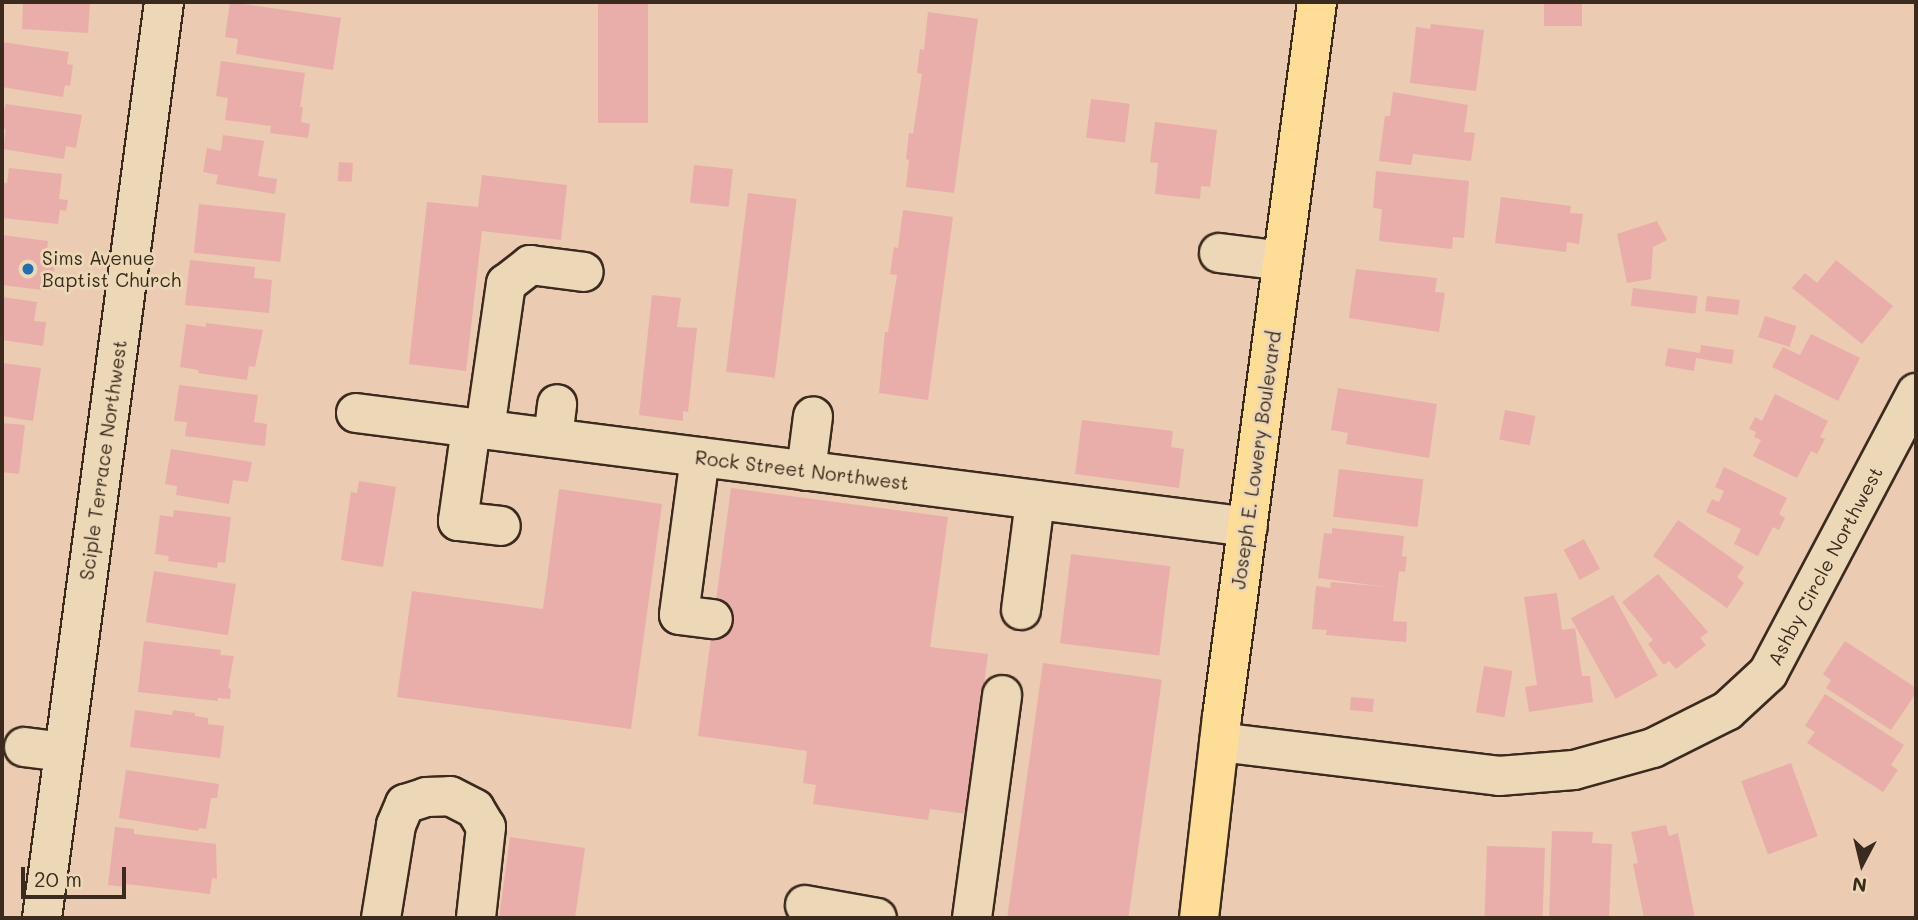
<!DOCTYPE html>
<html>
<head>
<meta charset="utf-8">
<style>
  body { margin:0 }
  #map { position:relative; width:1918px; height:920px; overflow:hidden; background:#ebcbb2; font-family:Mali,sans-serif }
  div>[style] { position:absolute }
  .building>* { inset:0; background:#e9aea9; transform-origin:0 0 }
  .roads { filter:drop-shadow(2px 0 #3b2a1e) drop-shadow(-2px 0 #3b2a1e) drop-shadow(0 2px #3b2a1e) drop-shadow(0 -2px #3b2a1e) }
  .minor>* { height:38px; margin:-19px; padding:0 19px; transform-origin:19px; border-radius:19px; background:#ecd8b6 }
  .major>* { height:38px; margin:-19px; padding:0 19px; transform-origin:19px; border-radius:19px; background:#fedd96 }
  .dots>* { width:19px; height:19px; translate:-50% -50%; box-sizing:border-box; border:4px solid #ecd8b6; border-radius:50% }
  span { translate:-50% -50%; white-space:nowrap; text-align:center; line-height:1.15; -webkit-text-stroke:6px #ecd8b6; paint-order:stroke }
  .poi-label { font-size:19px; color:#3b2a1e }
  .left { translate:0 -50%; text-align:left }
  .street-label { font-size:19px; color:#3b2a1e }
  .frame { position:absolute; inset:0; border:4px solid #3b2a1e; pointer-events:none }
  .north { position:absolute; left:1827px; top:829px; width:70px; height:70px; -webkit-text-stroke:5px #ecd8b6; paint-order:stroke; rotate:187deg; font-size:19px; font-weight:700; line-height:28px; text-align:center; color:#3b2a1e }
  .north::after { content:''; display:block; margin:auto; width:24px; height:32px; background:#3b2a1e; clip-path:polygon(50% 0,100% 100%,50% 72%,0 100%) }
  .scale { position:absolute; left:21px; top:867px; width:105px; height:32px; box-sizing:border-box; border:4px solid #3b2a1e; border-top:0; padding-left:9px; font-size:21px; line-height:24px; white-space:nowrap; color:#3b2a1e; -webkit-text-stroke:5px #ecd8b6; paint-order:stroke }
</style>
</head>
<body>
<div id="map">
  <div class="building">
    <div style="clip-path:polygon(23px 2px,90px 2px,88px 33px,22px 29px)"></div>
    <div style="clip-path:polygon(230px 2px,341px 18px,333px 70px,236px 54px,238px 39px,225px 37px)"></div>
    <div style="left:598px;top:2px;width:50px;height:121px"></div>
    <div style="left:1544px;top:2px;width:38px;height:24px"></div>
    <div style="clip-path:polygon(928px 12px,978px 19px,954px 193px,906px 187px,909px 160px,906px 159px,909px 133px,913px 134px,922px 74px,917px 73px,920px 49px,924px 50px)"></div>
    <div style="clip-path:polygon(1431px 24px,1484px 30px,1476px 91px,1410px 83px,1416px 27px,1430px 29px)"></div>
    <div style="clip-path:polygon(2px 42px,69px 52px,67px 64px,73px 65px,70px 86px,65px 85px,63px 97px,2px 87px)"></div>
    <div style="clip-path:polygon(221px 61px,305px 73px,300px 107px,303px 107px,301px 122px,310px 124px,308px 138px,270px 133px,271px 126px,225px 120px,228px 98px,216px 96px)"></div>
    <div style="clip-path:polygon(1393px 92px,1468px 105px,1464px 132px,1475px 133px,1471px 161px,1413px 154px,1411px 165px,1379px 161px,1385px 116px,1390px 116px)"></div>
    <div style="left:1091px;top:99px;width:39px;height:39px;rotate:7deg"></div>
    <div style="clip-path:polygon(6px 104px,82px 115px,76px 148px,66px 146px,64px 159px,3px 149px,6px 129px,2px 128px,2px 116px)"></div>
    <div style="clip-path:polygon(1155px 122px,1217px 130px,1210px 187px,1201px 186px,1200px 199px,1155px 194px,1158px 163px,1150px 162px)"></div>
    <div style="clip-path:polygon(223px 135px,264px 141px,258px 176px,277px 179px,275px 194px,216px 184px,218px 175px,203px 172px,207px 148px,221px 151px)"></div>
    <div style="left:339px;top:162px;width:14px;height:19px;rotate:4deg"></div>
    <div style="left:694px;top:165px;width:39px;height:38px;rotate:6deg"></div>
    <div style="clip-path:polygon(9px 168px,62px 174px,59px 199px,68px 200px,66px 211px,60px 210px,58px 224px,2px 218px,2px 183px,7px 183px)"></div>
    <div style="clip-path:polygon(1376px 171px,1469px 181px,1464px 238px,1453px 237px,1452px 249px,1379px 241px,1382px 209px,1373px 208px)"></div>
    <div style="clip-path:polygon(482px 175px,567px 185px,561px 240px,482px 231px,466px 371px,409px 364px,427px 202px,478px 207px)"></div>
    <div style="left:748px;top:193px;width:49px;height:180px;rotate:7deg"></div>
    <div style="clip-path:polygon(1501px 197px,1571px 206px,1570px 213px,1583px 214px,1579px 244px,1567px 242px,1566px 252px,1495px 243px)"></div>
    <div style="left:199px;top:204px;width:87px;height:49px;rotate:6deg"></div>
    <div style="clip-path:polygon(903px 210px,953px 217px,928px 400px,879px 393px,885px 332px,888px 332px,897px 275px,890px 274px,894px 247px,898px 248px)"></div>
    <div style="clip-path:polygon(1657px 221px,1667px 240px,1653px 247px,1651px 279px,1627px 283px,1617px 234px)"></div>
    <div style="clip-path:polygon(2px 235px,48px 241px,46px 258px,55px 260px,53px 280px,43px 279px,42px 290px,2px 285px)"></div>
    <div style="clip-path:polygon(190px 260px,255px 267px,254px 278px,272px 280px,269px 313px,185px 305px)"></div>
    <div style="clip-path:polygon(1836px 260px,1893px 306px,1862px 344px,1792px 288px,1805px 273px,1817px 283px)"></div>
    <div style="clip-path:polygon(1356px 269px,1437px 278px,1435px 292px,1445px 293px,1439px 332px,1349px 318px)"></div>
    <div style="left:1633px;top:288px;width:65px;height:18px;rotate:7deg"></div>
    <div style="clip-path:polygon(652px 295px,681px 298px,677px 327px,697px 328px,688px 412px,683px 411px,683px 421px,639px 415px)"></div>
    <div style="left:1707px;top:296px;width:33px;height:15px;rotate:7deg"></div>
    <div style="clip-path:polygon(2px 297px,37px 302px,34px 321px,46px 322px,43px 346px,2px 340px)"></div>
    <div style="left:1765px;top:316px;width:33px;height:22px;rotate:18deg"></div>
    <div style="clip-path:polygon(206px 323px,263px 330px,255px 367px,249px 366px,247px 380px,198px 373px,199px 370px,180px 367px,186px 324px,206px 327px)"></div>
    <div style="clip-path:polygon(1811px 334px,1860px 358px,1838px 401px,1772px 367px,1783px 347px,1800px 355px)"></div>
    <div style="clip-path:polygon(1701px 345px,1734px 350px,1732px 364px,1696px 358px,1694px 371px,1665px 366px,1668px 348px,1700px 353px)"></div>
    <div style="clip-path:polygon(2px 363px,41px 368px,33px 421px,2px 416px)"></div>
    <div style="clip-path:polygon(179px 385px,258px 395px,254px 422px,267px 424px,265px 446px,185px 436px,187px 422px,174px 421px)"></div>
    <div style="clip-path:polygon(1338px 388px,1437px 404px,1429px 458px,1346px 444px,1348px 433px,1331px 430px)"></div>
    <div style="clip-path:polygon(1775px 394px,1828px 421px,1820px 437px,1825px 439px,1817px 454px,1811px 451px,1797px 478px,1753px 456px,1761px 440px,1754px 437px,1756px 432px,1749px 429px,1755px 417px,1762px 421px)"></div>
    <div style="left:1505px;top:410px;width:31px;height:30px;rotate:11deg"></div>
    <div style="clip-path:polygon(1082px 420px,1173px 431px,1171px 447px,1184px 449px,1179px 488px,1075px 474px)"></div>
    <div style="clip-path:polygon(2px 423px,25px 425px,19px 474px,2px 472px)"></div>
    <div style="clip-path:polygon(171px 449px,252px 462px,248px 482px,233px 480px,229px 504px,176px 495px,177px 486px,165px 484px)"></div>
    <div style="clip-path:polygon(1724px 467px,1787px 498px,1779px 514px,1785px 518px,1779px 530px,1773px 527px,1758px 556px,1734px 544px,1741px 529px,1706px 512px,1712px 499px,1719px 502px,1724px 491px,1715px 487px)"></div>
    <div style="left:1339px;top:469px;width:85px;height:48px;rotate:7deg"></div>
    <div style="clip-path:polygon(359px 481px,396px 487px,383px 567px,341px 560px,351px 492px,357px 493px)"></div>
    <div style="clip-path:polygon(731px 488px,948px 517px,930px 647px,988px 654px,967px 814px,930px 809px,928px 820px,813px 804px,816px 785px,803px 783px,807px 751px,698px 736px)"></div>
    <div style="clip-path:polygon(559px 489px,662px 504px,631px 729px,397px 697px,412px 591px,543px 609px)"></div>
    <div style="clip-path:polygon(174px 510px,231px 517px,225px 563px,218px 562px,217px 568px,168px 561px,169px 556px,155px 554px,160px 515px,173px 517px)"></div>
    <div style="clip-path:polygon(1678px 520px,1744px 567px,1737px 577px,1744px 583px,1727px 608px,1653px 556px)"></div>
    <div style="clip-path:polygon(1332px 528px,1404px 536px,1402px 556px,1407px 557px,1405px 572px,1399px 571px,1393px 621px,1407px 622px,1406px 642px,1326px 635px,1327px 630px,1312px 629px,1316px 586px,1330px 588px,1331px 582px,1387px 587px,1318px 578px,1324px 533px,1332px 534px)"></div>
    <div style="left:1584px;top:539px;width:34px;height:23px;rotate:62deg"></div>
    <div style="left:1071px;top:554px;width:100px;height:90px;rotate:7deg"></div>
    <div style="left:154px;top:571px;width:83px;height:52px;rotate:9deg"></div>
    <div style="clip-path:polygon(1658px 574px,1708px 632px,1700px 638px,1706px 645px,1676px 669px,1669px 661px,1664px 665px,1648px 644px,1653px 640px,1622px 602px)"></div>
    <div style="clip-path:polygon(1557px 593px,1562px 630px,1575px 628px,1582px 676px,1590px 676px,1593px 702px,1529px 712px,1525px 687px,1537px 685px,1524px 597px)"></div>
    <div style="left:1613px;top:595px;width:92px;height:48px;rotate:61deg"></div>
    <div style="clip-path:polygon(144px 641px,221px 650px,220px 655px,234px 656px,228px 688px,231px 689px,230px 699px,218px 698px,218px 701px,138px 692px)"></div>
    <div style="clip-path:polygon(1845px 641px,1916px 688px,1916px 693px,1891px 730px,1826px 688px,1831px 680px,1823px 674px)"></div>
    <div style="left:1043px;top:663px;width:120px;height:258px;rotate:8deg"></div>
    <div style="left:1484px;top:666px;width:29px;height:47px;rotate:10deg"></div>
    <div style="clip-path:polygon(1825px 694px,1904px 745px,1891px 765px,1898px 770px,1883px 792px,1807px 743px,1815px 732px,1805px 726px)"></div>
    <div style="left:1351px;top:697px;width:23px;height:13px;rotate:5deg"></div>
    <div style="clip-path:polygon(135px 710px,172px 715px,173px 710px,195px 713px,195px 716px,208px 718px,208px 724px,224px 726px,220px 758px,130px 747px)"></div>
    <div style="left:1791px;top:763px;width:78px;height:53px;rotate:70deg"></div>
    <div style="clip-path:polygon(126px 770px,219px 784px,217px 798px,211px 798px,206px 829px,199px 828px,198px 831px,119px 818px)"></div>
    <div style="clip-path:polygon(1666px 825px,1669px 836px,1678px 833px,1695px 918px,1644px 918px,1633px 864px,1638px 863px,1631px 832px)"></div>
    <div style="clip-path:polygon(115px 827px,134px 829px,134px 834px,216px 844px,217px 879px,212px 878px,210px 894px,126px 884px,126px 887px,108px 885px)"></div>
    <div style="clip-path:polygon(1552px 831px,1593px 832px,1592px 843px,1612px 844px,1609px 918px,1549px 918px)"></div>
    <div style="clip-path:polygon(510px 837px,585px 848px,575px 918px,499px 918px)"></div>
    <div style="left:1487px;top:846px;width:58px;height:72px;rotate:2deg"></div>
  </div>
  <div class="roads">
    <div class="minor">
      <div style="left:1219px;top:253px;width:64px;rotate:7.1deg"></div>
      <div style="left:356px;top:413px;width:899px;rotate:7.28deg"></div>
      <div style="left:471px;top:428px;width:94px;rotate:98deg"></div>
      <div style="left:458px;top:521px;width:43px;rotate:6.6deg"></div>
      <div style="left:485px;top:429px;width:147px;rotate:-81.8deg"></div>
      <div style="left:506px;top:284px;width:31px;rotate:-38deg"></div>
      <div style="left:530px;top:265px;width:54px;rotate:7.4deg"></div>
      <div style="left:553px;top:438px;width:34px;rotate:-83deg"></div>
      <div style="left:700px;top:457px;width:159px;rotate:97.6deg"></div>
      <div style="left:679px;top:615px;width:34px;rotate:7deg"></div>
      <div style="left:806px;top:471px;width:55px;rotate:-82.7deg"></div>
      <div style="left:1021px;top:610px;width:111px;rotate:-82.7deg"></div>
      <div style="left:1219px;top:742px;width:282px;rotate:6.9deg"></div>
      <div style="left:1499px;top:776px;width:75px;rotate:-4.6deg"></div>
      <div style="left:1574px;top:770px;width:82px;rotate:-15.6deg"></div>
      <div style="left:1653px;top:748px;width:83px;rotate:-26.6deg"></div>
      <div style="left:1727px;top:711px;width:56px;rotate:-42.8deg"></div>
      <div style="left:1768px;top:673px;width:317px;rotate:-62.1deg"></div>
      <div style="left:24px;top:747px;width:40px;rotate:7.1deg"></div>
      <div style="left:805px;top:905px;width:73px;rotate:10.2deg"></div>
      <div style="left:42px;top:918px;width:924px;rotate:-82.41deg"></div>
      <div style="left:381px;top:918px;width:94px;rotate:-80.8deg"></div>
      <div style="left:396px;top:825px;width:23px;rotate:-67deg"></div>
      <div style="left:405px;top:804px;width:22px;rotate:-18deg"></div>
      <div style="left:426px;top:797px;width:24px;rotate:-2deg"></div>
      <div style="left:450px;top:796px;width:28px;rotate:27deg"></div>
      <div style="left:475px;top:809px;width:21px;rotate:59deg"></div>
      <div style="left:486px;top:827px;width:92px;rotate:96.3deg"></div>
      <div style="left:972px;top:918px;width:225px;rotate:-82.3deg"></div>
    </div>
    <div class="major">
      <div style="left:1199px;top:918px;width:202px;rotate:-83.5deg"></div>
      <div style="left:1222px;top:717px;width:721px;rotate:-82.43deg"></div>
    </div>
  </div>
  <div class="dots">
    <div style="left:28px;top:269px;background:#1f6fb2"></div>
  </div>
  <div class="poi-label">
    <span class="left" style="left:42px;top:269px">Sims Avenue<br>Baptist Church</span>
  </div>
  <div class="street-label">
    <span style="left:103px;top:460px;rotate:-82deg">Sciple Terrace Northwest</span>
    <span style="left:1256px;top:460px;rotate:-82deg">Joseph E. Lowery Boulevard</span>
    <span style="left:802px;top:470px;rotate:7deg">Rock Street Northwest</span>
    <span style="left:1825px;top:566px;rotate:-62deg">Ashby Circle Northwest</span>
  </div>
  <div class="frame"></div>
  <div class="north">N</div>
  <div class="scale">20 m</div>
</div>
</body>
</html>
